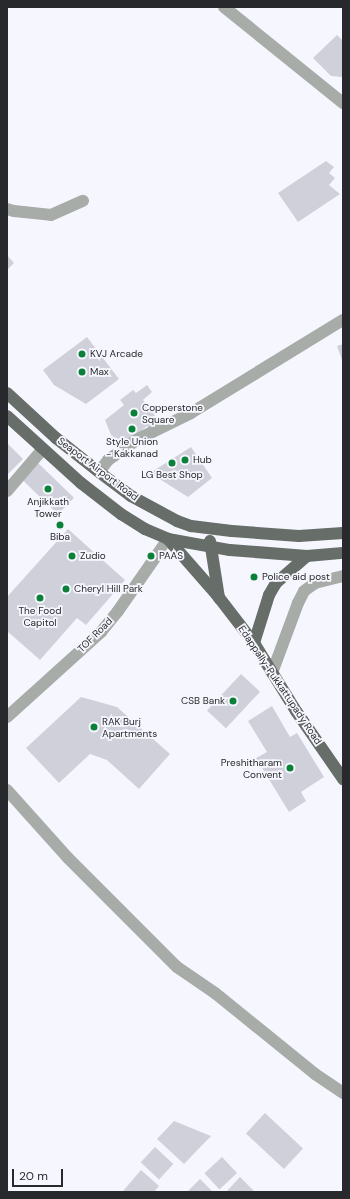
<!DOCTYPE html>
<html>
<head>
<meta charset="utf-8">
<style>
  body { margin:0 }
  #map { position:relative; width:350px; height:1199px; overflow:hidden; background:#f6f7fe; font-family:"DM Sans",sans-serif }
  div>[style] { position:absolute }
  .building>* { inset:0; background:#cfd0d9; transform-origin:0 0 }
  .minor>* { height:12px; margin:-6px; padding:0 6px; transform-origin:6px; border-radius:6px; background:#a8aca8 }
  .major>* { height:12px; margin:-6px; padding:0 6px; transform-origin:6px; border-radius:6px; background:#676d68 }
  .dots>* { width:11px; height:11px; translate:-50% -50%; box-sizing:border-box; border:2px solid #f6f7fe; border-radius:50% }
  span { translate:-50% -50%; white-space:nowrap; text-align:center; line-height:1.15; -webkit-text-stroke:3.5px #f6f7fe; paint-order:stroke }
  .poi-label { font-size:10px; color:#28292c }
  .left { translate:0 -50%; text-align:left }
  .right { translate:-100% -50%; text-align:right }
  .street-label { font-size:10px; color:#28292c }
  .frame { position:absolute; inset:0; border:8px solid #28292c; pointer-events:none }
  .scale { position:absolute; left:12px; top:1169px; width:51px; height:18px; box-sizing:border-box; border:2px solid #28292c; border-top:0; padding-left:5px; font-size:12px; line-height:14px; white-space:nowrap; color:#28292c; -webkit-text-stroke:3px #f6f7fe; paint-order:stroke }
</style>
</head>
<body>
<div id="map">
  <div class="building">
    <div style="clip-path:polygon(337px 35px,343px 41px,342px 77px,331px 76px,313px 58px)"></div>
    <div style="clip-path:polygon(326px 161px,334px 167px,329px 173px,335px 178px,329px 185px,340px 194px,298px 222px,278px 193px)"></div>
    <div style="clip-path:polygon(7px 255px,14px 263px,7px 270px)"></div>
    <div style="clip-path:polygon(87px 337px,119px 379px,86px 404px,54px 385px,43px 370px)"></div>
    <div style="clip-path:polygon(343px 344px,343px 363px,337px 346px)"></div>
    <div style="clip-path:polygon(147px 385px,152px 392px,143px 400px,160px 422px,150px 430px,147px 426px,124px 444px,111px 435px,105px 420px,124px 405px,120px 400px,133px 390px,136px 393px)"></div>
    <div style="clip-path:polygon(7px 443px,23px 459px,7px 475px)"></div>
    <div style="clip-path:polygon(191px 447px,212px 478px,188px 497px,150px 473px)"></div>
    <div style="left:38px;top:463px;width:50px;height:23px;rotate:44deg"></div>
    <div style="clip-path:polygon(68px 529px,125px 580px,86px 625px,77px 618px,40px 660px,7px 631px,7px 597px)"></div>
    <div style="left:241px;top:674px;width:26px;height:50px;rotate:43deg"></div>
    <div style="clip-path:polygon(81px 697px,117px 707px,170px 754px,139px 789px,107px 760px,90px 754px,59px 783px,26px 748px)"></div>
    <div style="clip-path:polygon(272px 706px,290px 737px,297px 733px,324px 777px,301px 792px,306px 801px,289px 812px,256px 758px,267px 752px,248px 721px)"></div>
    <div style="left:265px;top:1113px;width:52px;height:28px;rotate:43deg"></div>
    <div style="clip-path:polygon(174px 1121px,211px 1136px,184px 1164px,157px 1139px)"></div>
    <div style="left:155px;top:1147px;width:25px;height:21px;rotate:43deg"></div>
    <div style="left:222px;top:1157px;width:22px;height:24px;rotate:47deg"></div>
    <div style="clip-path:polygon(141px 1170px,159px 1186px,154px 1192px,124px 1192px,123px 1191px)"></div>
    <div style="clip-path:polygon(240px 1177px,255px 1192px,226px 1192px)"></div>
    <div style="clip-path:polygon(200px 1179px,213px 1192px,187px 1192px)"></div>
  </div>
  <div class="minor">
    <div style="left:224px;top:7px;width:153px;rotate:38.9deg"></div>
    <div style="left:7px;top:209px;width:7px;rotate:16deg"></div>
    <div style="left:14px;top:211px;width:37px;rotate:6deg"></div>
    <div style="left:51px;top:215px;width:35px;rotate:-24deg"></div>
    <div style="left:99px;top:472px;width:15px;rotate:-53deg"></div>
    <div style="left:108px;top:460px;width:37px;rotate:-35deg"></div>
    <div style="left:138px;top:439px;width:59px;rotate:-26.1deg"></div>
    <div style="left:191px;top:413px;width:178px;rotate:-31.5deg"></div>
    <div style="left:7px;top:491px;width:54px;rotate:-49.5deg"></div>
    <div style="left:272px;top:673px;width:75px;rotate:-69.6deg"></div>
    <div style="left:298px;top:603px;width:13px;rotate:-63deg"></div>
    <div style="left:304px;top:591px;width:14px;rotate:-36deg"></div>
    <div style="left:315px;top:583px;width:29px;rotate:-14deg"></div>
    <div style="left:7px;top:717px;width:127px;rotate:-42.1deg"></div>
    <div style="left:101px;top:632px;width:27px;rotate:-51deg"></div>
    <div style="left:118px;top:611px;width:88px;rotate:-55.2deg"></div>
    <div style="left:7px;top:790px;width:91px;rotate:48.1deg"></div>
    <div style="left:68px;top:858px;width:154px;rotate:45deg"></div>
    <div style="left:177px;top:967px;width:46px;rotate:34.4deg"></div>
    <div style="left:215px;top:993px;width:129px;rotate:39deg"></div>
    <div style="left:315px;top:1074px;width:34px;rotate:34deg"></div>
  </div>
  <div class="major">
    <div style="left:7px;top:393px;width:67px;rotate:42.6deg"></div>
    <div style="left:56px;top:438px;width:55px;rotate:38.3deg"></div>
    <div style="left:99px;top:472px;width:40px;rotate:37deg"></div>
    <div style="left:131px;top:496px;width:52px;rotate:28.5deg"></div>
    <div style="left:177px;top:521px;width:15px;rotate:20deg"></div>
    <div style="left:191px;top:526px;width:41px;rotate:7deg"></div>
    <div style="left:232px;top:531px;width:67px;rotate:4.3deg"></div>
    <div style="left:299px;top:536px;width:44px;rotate:-3.9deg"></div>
    <div style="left:7px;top:416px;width:100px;rotate:42.2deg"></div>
    <div style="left:81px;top:483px;width:51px;rotate:37.8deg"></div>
    <div style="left:121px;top:514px;width:28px;rotate:32deg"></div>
    <div style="left:145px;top:529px;width:25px;rotate:23deg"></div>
    <div style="left:168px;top:539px;width:63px;rotate:10.1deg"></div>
    <div style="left:230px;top:550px;width:77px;rotate:4.5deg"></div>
    <div style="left:307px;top:556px;width:36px;rotate:-5deg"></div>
    <div style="left:168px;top:539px;width:74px;rotate:48.8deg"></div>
    <div style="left:217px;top:595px;width:61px;rotate:52.4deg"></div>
    <div style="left:254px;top:643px;width:80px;rotate:58.3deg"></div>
    <div style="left:296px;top:711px;width:83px;rotate:55.3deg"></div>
    <div style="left:210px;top:541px;width:58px;rotate:81deg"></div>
    <div style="left:254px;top:643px;width:50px;rotate:-72.6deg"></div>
    <div style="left:269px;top:595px;width:14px;rotate:-60deg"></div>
    <div style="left:276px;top:583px;width:41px;rotate:-41.1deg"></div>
  </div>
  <div class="dots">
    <div style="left:82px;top:354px;background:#0b8038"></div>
    <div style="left:82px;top:372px;background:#0b8038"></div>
    <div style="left:134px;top:413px;background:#0b8038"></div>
    <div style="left:132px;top:429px;background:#0b8038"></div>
    <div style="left:185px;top:460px;background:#0b8038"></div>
    <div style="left:172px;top:463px;background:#0b8038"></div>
    <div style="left:48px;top:489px;background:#0b8038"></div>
    <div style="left:60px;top:525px;background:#0b8038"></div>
    <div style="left:72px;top:556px;background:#0b8038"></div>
    <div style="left:151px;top:556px;background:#0b8038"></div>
    <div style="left:254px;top:577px;background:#0b8038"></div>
    <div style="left:66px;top:589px;background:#0b8038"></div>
    <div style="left:40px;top:598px;background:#0b8038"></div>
    <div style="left:233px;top:701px;background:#0b8038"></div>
    <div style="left:94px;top:727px;background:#0b8038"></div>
    <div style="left:290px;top:768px;background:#0b8038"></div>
  </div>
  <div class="poi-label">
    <span class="left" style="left:90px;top:354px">KVJ Arcade</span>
    <span class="left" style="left:90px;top:372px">Max</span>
    <span class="left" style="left:142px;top:413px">Copperstone<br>Square</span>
    <span style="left:132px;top:447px">Style Union<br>- Kakkanad</span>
    <span class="left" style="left:193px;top:460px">Hub</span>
    <span style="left:172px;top:475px">LG Best Shop</span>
    <span style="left:48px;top:507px">Anjikkath<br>Tower</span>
    <span style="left:60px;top:537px">Biba</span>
    <span class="left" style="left:80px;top:556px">Zudio</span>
    <span class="left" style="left:159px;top:556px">PAAS</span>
    <span class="left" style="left:262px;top:577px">Police aid post</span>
    <span class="left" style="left:74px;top:589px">Cheryl Hill Park</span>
    <span style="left:40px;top:616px">The Food<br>Capitol</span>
    <span class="right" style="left:225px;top:701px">CSB Bank</span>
    <span class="left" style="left:102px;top:727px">RAK Burj<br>Apartments</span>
    <span class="right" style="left:282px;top:768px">Preshitharam<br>Convent</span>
  </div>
  <div class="street-label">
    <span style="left:98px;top:469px;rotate:37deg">Seaport Airport Road</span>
    <span style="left:95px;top:635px;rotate:-45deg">TOF Road</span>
    <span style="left:280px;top:685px;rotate:56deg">Edappally-Pukkattupady Road</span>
  </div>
  <div class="frame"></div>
  <div class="scale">20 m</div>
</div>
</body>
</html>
